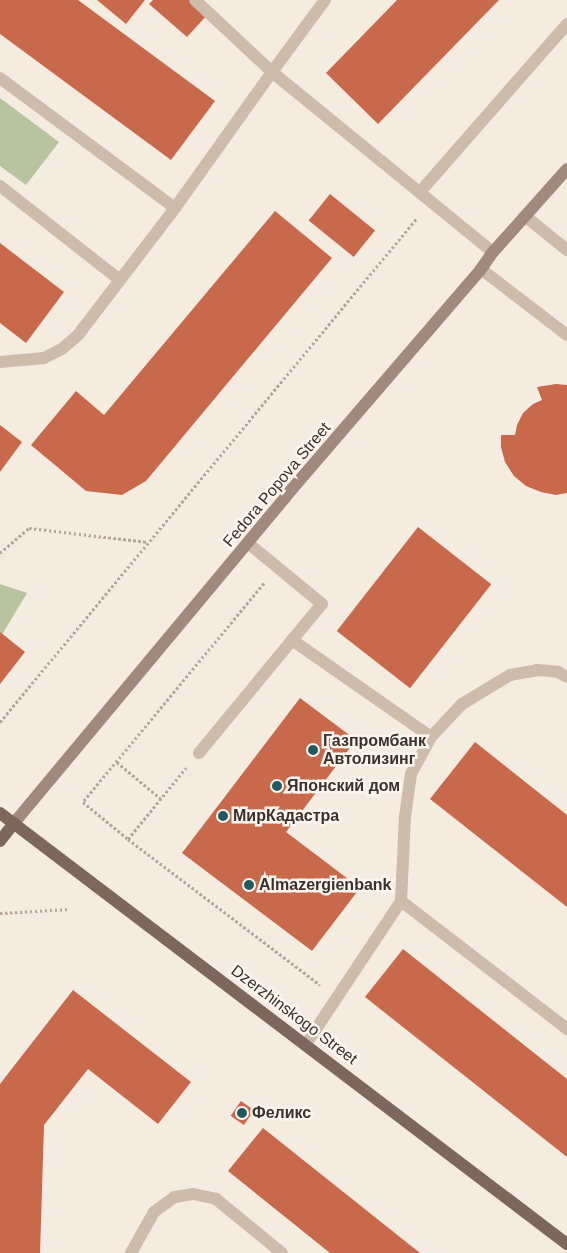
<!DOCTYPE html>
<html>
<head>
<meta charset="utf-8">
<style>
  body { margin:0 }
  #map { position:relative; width:567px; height:1253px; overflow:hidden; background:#f4ebe1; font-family:Arial,sans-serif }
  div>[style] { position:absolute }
  .green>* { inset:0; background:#b8c4a0 }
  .building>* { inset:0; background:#c8694b; transform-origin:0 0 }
  .path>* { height:3px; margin-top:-1.5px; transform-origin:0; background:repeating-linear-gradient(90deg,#b9a596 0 2.5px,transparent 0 5px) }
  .lane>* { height:12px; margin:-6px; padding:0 6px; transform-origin:6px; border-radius:6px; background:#cdbbac }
  .secondary>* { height:12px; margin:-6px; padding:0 6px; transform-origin:6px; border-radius:6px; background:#a18a7d }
  .primary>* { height:12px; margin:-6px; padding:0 6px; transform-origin:6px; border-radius:6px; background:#7d675c }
  .dots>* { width:14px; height:14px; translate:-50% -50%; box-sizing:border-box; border:2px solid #fbf5ee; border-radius:50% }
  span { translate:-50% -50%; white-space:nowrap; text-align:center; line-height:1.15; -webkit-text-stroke:5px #fbf5ee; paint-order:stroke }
  .street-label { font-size:16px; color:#3b302b }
  .poi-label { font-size:16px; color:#3b302b; font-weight:700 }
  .left { translate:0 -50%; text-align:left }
</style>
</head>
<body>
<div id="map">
  <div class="green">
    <div style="clip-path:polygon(0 98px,59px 142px,26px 185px,0 166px)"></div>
    <div style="clip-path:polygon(0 584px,27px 593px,0 638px)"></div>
  </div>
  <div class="building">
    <div style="clip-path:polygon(0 0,78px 0,215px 101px,171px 160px,0 34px)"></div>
    <div style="clip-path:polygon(97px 0,145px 0,126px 24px)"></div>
    <div style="clip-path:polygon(153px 0,192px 0,208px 14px,187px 37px,149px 4px)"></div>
    <div style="clip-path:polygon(397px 0,499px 0,378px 124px,326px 73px)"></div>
    <div style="left:330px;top:194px;width:58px;height:34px;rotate:39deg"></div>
    <div style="clip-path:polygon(275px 211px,332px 258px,146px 481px,122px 495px,86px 491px,31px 445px,76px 391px,104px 415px)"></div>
    <div style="clip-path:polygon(0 243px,64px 292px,26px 343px,0 323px)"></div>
    <div style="clip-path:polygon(556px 384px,567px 385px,567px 493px,556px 495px,541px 492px,526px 486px,514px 476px,505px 462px,501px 447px,501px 435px,515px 435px,517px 425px,523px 413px,533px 404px,542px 400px,537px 387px)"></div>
    <div style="clip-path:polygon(0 425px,22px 442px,0 472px)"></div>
    <div style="left:418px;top:527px;width:93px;height:132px;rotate:38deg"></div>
    <div style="clip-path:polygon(0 632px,25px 652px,0 684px)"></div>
    <div style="clip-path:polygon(300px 698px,356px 740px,286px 832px,360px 888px,312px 951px,182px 853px)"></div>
    <div style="clip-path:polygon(475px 742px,567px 815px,567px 907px,430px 799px)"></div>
    <div style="clip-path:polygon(403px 949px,567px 1079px,567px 1157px,365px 997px)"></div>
    <div style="clip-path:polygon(73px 990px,191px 1082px,158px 1124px,88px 1069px,44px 1125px,40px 1253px,0 1253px,0 1084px)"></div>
    <div style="left:241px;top:1101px;width:16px;height:18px;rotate:35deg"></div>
    <div style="clip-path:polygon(263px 1128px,420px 1253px,330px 1253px,228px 1171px)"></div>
  </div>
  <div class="path">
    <div style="left:0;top:553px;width:38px;rotate:-41deg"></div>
    <div style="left:29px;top:528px;width:120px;rotate:6.7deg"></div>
    <div style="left:264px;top:583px;width:284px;rotate:129.6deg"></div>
    <div style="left:83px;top:802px;width:58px;rotate:39.4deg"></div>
    <div style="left:128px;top:839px;width:241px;rotate:37.2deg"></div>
    <div style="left:0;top:722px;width:654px;rotate:-50.4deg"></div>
    <div style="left:117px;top:762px;width:57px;rotate:40.1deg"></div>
    <div style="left:128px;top:839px;width:92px;rotate:-50.8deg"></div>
    <div style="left:0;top:913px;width:70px;rotate:-3.3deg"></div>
  </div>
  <div class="lane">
    <div style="left:325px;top:0;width:89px;rotate:126.4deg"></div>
    <div style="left:272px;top:72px;width:285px;rotate:39.2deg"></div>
    <div style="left:0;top:78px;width:218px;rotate:36.6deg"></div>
    <div style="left:0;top:186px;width:152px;rotate:38.1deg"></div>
    <div style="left:420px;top:192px;width:223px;rotate:-48.8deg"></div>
    <div style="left:525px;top:216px;width:54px;rotate:39deg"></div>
    <div style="left:481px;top:269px;width:108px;rotate:37.5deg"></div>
    <div style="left:0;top:362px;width:44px;rotate:-5.2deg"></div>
    <div style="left:44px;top:358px;width:20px;rotate:-27deg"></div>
    <div style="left:62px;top:349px;width:21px;rotate:-41deg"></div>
    <div style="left:78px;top:335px;width:160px;rotate:-52.6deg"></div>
    <div style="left:175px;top:208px;width:167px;rotate:-54.5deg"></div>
    <div style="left:272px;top:72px;width:105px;rotate:-136.9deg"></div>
    <div style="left:292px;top:640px;width:169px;rotate:34.9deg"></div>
    <div style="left:199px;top:753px;width:193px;rotate:-50.5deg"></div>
    <div style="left:322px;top:604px;width:96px;rotate:-140.5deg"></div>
    <div style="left:401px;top:901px;width:210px;rotate:37.6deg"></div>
    <div style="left:306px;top:1044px;width:172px;rotate:-56.4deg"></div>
    <div style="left:401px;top:901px;width:84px;rotate:-87.3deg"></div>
    <div style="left:405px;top:817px;width:43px;rotate:-82.1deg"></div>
    <div style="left:411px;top:774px;width:42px;rotate:-61.6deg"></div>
    <div style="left:431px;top:737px;width:45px;rotate:-46.8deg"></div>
    <div style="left:462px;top:704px;width:56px;rotate:-31.1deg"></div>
    <div style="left:510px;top:675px;width:27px;rotate:-10deg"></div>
    <div style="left:537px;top:670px;width:21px;rotate:5deg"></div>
    <div style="left:558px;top:672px;width:10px;rotate:29deg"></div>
    <div style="left:131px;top:1253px;width:47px;rotate:-60.7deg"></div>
    <div style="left:154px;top:1212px;width:26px;rotate:-36deg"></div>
    <div style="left:175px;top:1197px;width:18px;rotate:-9deg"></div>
    <div style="left:193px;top:1194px;width:24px;rotate:12deg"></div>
    <div style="left:216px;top:1199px;width:85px;rotate:39.3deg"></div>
  </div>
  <div class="secondary">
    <div style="left:14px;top:823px;width:425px;rotate:-50.2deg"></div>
    <div style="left:286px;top:496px;width:299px;rotate:-49.3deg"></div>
    <div style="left:481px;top:269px;width:21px;rotate:-55deg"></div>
    <div style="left:493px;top:252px;width:111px;rotate:-48.3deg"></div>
  </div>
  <div class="primary">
    <div style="left:0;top:813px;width:712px;rotate:37.24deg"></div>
    <div style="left:0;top:841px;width:23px;rotate:-52deg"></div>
  </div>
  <div class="dots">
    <div style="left:313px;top:750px;background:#1f5a5e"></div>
    <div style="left:277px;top:786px;background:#1f5a5e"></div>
    <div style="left:223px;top:816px;background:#1f5a5e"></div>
    <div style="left:249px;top:885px;background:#1f5a5e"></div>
    <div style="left:242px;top:1113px;background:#1f5a5e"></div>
  </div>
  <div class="street-label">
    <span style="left:277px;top:485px;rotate:-50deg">Fedora Popova Street</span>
    <span style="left:294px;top:1015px;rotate:37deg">Dzerzhinskogo Street</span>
  </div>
  <div class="poi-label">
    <span class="left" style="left:323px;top:750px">Газпромбанк<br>Автолизинг</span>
    <span class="left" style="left:287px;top:786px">Японский дом</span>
    <span class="left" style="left:233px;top:816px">МирКадастра</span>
    <span class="left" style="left:259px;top:885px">Almazergienbank</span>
    <span class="left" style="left:252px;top:1113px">Феликс</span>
  </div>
</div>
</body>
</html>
